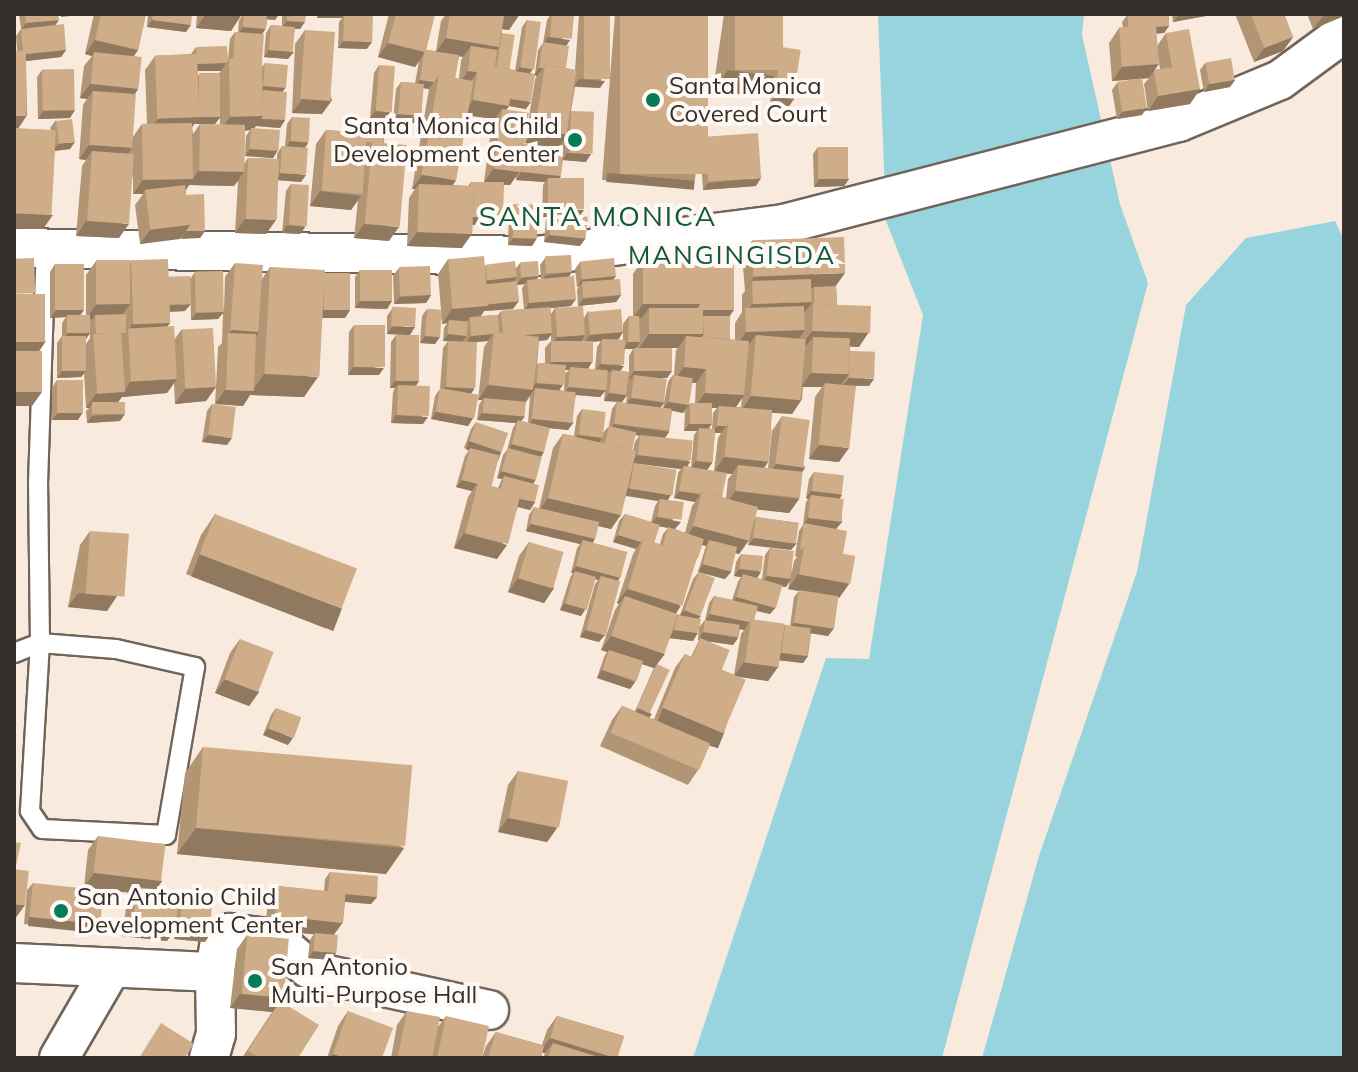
<!DOCTYPE html>
<html>
<head>
<meta charset="utf-8">
<style>
  body { margin:0 }
  #map { position:relative; width:1358px; height:1072px; overflow:hidden; background:#f8eadd; font-family:Mulish,sans-serif }
  div>[style] { position:absolute }
  .water>* { inset:0; background:#98d4dd }
  .roads { filter:drop-shadow(2px 0 #71655a) drop-shadow(-2px 0 #71655a) drop-shadow(0 2px #71655a) drop-shadow(0 -2px #71655a) }
  .lane>* { height:18px; margin:-9px; padding:0 9px; transform-origin:9px; border-radius:9px; background:#fff }
  .street>* { height:38px; margin:-19px; padding:0 19px; transform-origin:19px; border-radius:19px; background:#fff }
  .wall>* { inset:0; background:#b19575 }
  .shaded-wall>* { inset:0; background:#90795f; transform-origin:0 0 }
  .building>* { inset:0; background:#cead88; transform-origin:0 0 }
  .dots>* { width:22px; height:22px; translate:-50% -50%; box-sizing:border-box; border:4px solid #fef9f4; border-radius:50% }
  span { translate:-50% -50%; white-space:nowrap; text-align:center; line-height:1.15; -webkit-text-stroke:8px #fef9f4; paint-order:stroke }
  .poi-label { font-size:24px; color:#35302b }
  .left { translate:0 -50%; text-align:left }
  .right { translate:-100% -50%; text-align:right }
  .neighbourhood-label { font-size:26px; color:#10583f; letter-spacing:2px }
  .quarter-label { font-size:28px; color:#10583f; letter-spacing:2px }
  .frame { position:absolute; inset:0; border:16px solid #35302b; pointer-events:none }
</style>
</head>
<body>
<div id="map">
  <div class="water">
    <div style="clip-path:polygon(878px 14px,1084px 14px,1082px 35px,1120px 204px,1148px 283px,942px 1058px,693px 1058px,826px 658px,869px 659px,923px 315px,886px 221px)"></div>
    <div style="clip-path:polygon(1335px 221px,1344px 240px,1344px 1058px,982px 1058px,1039px 856px,1137px 572px,1186px 305px,1246px 238px)"></div>
  </div>
  <div class="roads">
    <div class="lane">
      <div style="left:40px;top:643px;width:76px;rotate:4.5deg"></div>
      <div style="left:116px;top:649px;width:81px;rotate:12.8deg"></div>
      <div style="left:195px;top:667px;width:170px;rotate:99.8deg"></div>
      <div style="left:166px;top:835px;width:124px;rotate:-177.2deg"></div>
      <div style="left:42px;top:829px;width:22px;rotate:-124deg"></div>
      <div style="left:30px;top:811px;width:168px;rotate:-86.6deg"></div>
      <div style="left:14px;top:653px;width:28px;rotate:-21deg"></div>
      <div style="left:40px;top:643px;width:159px;rotate:-90.7deg"></div>
      <div style="left:38px;top:484px;width:235px;rotate:-88.1deg"></div>
    </div>
    <div class="street">
      <div style="left:14px;top:248px;width:523px;rotate:0.88deg"></div>
      <div style="left:537px;top:256px;width:249px;rotate:-7.4deg"></div>
      <div style="left:784px;top:224px;width:408px;rotate:-14.5deg"></div>
      <div style="left:1179px;top:122px;width:109px;rotate:-22.6deg"></div>
      <div style="left:1280px;top:80px;width:79px;rotate:-36.3deg"></div>
      <div style="left:14px;top:963px;width:201px;rotate:2.6deg"></div>
      <div style="left:59px;top:1058px;width:102px;rotate:-59.9deg"></div>
      <div style="left:209px;top:1058px;width:25px;rotate:-74deg"></div>
      <div style="left:216px;top:1034px;width:62px;rotate:-90.9deg"></div>
      <div style="left:215px;top:972px;width:33px;rotate:-81deg"></div>
      <div style="left:220px;top:939px;width:11px;rotate:-34deg"></div>
      <div style="left:229px;top:933px;width:46px;rotate:7.4deg"></div>
      <div style="left:275px;top:939px;width:44px;rotate:41.3deg"></div>
      <div style="left:308px;top:968px;width:17px;rotate:21deg"></div>
      <div style="left:324px;top:974px;width:169px;rotate:12.3deg"></div>
    </div>
  </div>
  <div class="wall">
    <div style="clip-path:polygon(19px 14px,58px 14px,55px 25px,66px 50px,61px 57px,26px 61px,27px 115px,18px 129px,51px 130px,50px 128px,56px 120px,70px 149px,55px 151px,43px 229px,14px 228px,14px 51px,17px 51px,16px 36px,21px 29px)"></div>
    <div style="clip-path:polygon(evenodd,94px 14px,146px 14px,138px 50px,134px 56px,138px 89px,135px 94px,132px 138px,142px 124px,147px 124px,145px 70px,155px 56px,191px 54px,196px 47px,228px 60px,230px 39px,235px 32px,238px 32px,239px 21px,243px 14px,279px 14px,275px 20px,267px 19px,266px 28px,262px 34px,262px 67px,265px 63px,286px 87px,283px 91px,285px 120px,280px 128px,256px 126px,254px 129px,278px 150px,273px 158px,245px 156px,246px 136px,250px 130px,245px 131px,244px 164px,248px 158px,277px 159px,277px 154px,282px 146px,285px 146px,287px 124px,292px 117px,308px 143px,305px 148px,301px 182px,278px 180px,266px 234px,235px 233px,238px 181px,234px 186px,189px 185px,186px 190px,186px 195px,205px 231px,200px 238px,181px 238px,140px 244px,135px 205px,143px 194px,133px 194px,133px 175px,119px 238px,76px 236px,82px 166px,86px 160px,79px 159px,83px 105px,87px 99px,80px 98px,84px 66px,92px 56px,85px 54px,94px 14px,197px 71px,221px 71px,219px 73px,198px 75px,197px 71px,94px 14px,220px 118px,220px 125px,200px 124px,193px 134px,192px 127px,194px 124px,215px 124px,220px 118px)"></div>
    <div style="clip-path:polygon(148px 14px,192px 14px,186px 32px,147px 27px)"></div>
    <div style="clip-path:polygon(197px 14px,241px 14px,231px 31px,196px 28px)"></div>
    <div style="clip-path:polygon(282px 14px,306px 14px,300px 29px,295px 29px,288px 59px,264px 57px,266px 33px,271px 25px,282px 26px)"></div>
    <div style="clip-path:polygon(317px 14px,355px 14px,354px 15px,367px 49px,338px 48px,339px 22px,342px 18px,317px 18px)"></div>
    <div style="clip-path:polygon(evenodd,389px 14px,435px 14px,426px 50px,436px 51px,441px 21px,446px 14px,520px 14px,509px 30px,502px 29px,502px 33px,510px 69px,515px 71px,522px 27px,527px 20px,530px 73px,535px 74px,538px 50px,543px 43px,547px 20px,551px 14px,566px 46px,566px 68px,575px 70px,579px 14px,610px 14px,600px 88px,575px 87px,571px 111px,586px 162px,563px 160px,560px 178px,579px 216px,580px 246px,544px 242px,546px 220px,549px 217px,542px 217px,543px 185px,545px 182px,516px 180px,516px 176px,510px 185px,504px 185px,498px 226px,472px 225px,462px 248px,407px 246px,409px 198px,415px 189px,412px 189px,429px 89px,423px 88px,421px 116px,415px 123px,393px 121px,396px 89px,401px 82px,415px 83px,419px 62px,415px 67px,378px 57px,389px 14px,459px 56px,463px 57px,461px 60px,459px 79px,455px 78px,459px 56px,389px 14px,535px 75px,537px 76px,535px 79px,525px 143px,544px 146px,524px 144px,506px 110px,509px 106px,526px 109px,535px 75px,389px 14px,467px 115px,495px 119px,492px 123px,484px 182px,471px 182px,468px 186px,453px 185px,456px 180px,467px 115px)"></div>
    <div style="clip-path:polygon(615px 14px,708px 14px,695px 180px,690px 187px,602px 180px)"></div>
    <div style="clip-path:polygon(724px 14px,783px 14px,778px 53px,782px 47px,794px 99px,789px 106px,770px 104px,773px 78px,760px 97px,713px 90px)"></div>
    <div style="clip-path:polygon(evenodd,1128px 14px,1169px 26px,1164px 33px,1156px 34px,1157px 46px,1166px 33px,1200px 89px,1190px 104px,1148px 111px,1144px 84px,1149px 78px,1142px 79px,1142px 115px,1117px 119px,1112px 90px,1117px 83px,1140px 79px,1112px 81px,1109px 43px,1119px 28px,1123px 28px,1122px 22px,1128px 14px,1158px 58px,1160px 69px,1154px 70px,1158px 58px)"></div>
    <div style="clip-path:polygon(1172px 14px,1217px 14px,1173px 22px)"></div>
    <div style="clip-path:polygon(1235px 14px,1284px 14px,1293px 37px,1283px 51px,1254px 62px)"></div>
    <div style="clip-path:polygon(1307px 14px,1344px 14px,1344px 16px,1313px 29px)"></div>
    <div style="clip-path:polygon(305px 30px,332px 100px,322px 114px,292px 113px,295px 44px)"></div>
    <div style="clip-path:polygon(1205px 63px,1235px 80px,1230px 87px,1204px 92px,1200px 70px)"></div>
    <div style="clip-path:polygon(379px 65px,385px 120px,384px 143px,389px 241px,354px 238px,358px 200px,351px 210px,310px 206px,316px 144px,326px 130px,364px 133px,364px 125px,370px 118px,374px 73px)"></div>
    <div style="clip-path:polygon(42px 70px,70px 118px,38px 119px,37px 77px)"></div>
    <div style="clip-path:polygon(705px 137px,756px 186px,703px 190px,700px 145px)"></div>
    <div style="clip-path:polygon(818px 147px,849px 179px,844px 186px,814px 187px,813px 154px)"></div>
    <div style="clip-path:polygon(291px 184px,305px 227px,300px 234px,282px 233px,286px 191px)"></div>
    <div style="clip-path:polygon(514px 204px,537px 238px,532px 246px,508px 245px,509px 212px)"></div>
    <div style="clip-path:polygon(evenodd,752px 241px,836px 286px,837px 305px,859px 347px,850px 346px,850px 351px,869px 386px,856px 386px,839px 462px,809px 459px,815px 397px,822px 387px,803px 387px,802px 399px,792px 414px,772px 412px,768px 462px,764px 468px,768px 468px,772px 431px,782px 416px,805px 468px,801px 472px,799px 499px,789px 513px,757px 509px,754px 519px,756px 517px,799px 523px,748px 545px,749px 540px,739px 554px,735px 553px,731px 572px,725px 579px,698px 572px,706px 546px,702px 545px,676px 614px,680px 615px,693px 579px,699px 572px,699px 618px,693px 641px,670px 638px,657px 665px,649px 718px,654px 719px,675px 668px,685px 654px,691px 657px,699px 640px,698px 640px,699px 627px,705px 620px,709px 603px,714px 596px,732px 600px,738px 582px,741px 577px,734px 576px,736px 562px,741px 554px,761px 572px,757px 578px,762px 579px,765px 555px,770px 548px,792px 571px,794px 561px,797px 557px,795px 556px,799px 531px,803px 525px,806px 502px,808px 499px,806px 498px,809px 479px,814px 472px,842px 495px,840px 498px,842px 522px,836px 529px,849px 584px,839px 598px,838px 598px,834px 628px,828px 636px,811px 633px,808px 656px,803px 663px,779px 660px,778px 667px,768px 681px,739px 677px,724px 733px,714px 747px,709px 746px,698px 770px,688px 785px,600px 746px,612px 720px,622px 706px,635px 711px,654px 668px,642px 664px,635px 682px,630px 689px,597px 678px,604px 657px,607px 652px,601px 650px,615px 610px,619px 604px,617px 603px,633px 554px,636px 549px,613px 542px,619px 521px,625px 514px,651px 522px,655px 506px,658px 501px,626px 496px,611px 529px,598px 526px,593px 543px,618px 581px,599px 642px,580px 637px,595px 584px,598px 580px,595px 579px,586px 608px,581px 616px,560px 610px,570px 578px,573px 573px,571px 573px,577px 548px,580px 544px,526px 531px,529px 515px,534px 507px,539px 509px,553px 448px,563px 434px,574px 436px,577px 416px,582px 409px,603px 433px,609px 426px,612px 409px,617px 402px,626px 403px,627px 395px,622px 402px,604px 401px,605px 391px,600px 397px,576px 395px,568px 430px,550px 428px,541px 456px,536px 479px,533px 484px,535px 502px,530px 510px,518px 507px,497px 559px,454px 548px,468px 497px,472px 491px,456px 487px,465px 456px,469px 450px,464px 448px,471px 429px,476px 422px,501px 452px,499px 456px,491px 486px,498px 488px,502px 479px,497px 478px,503px 455px,507px 450px,513px 428px,516px 423px,477px 420px,479px 405px,482px 400px,478px 400px,484px 347px,488px 341px,473px 342px,474px 389px,471px 394px,473px 418px,468px 426px,431px 419px,435px 396px,440px 389px,443px 348px,448px 341px,443px 341px,444px 328px,447px 323px,442px 324px,442px 317px,435px 344px,420px 343px,422px 316px,427px 309px,441px 310px,438px 274px,448px 259px,484px 266px,516px 268px,520px 263px,539px 276px,536px 280px,541px 280px,540px 265px,545px 258px,572px 272px,569px 277px,571px 306px,550px 308px,551px 314px,555px 308px,584px 318px,588px 311px,623px 332px,618px 340px,623px 340px,623px 324px,629px 316px,633px 316px,633px 274px,643px 259px,701px 266px,729px 316px,729px 339px,735px 340px,735px 323px,742px 312px,742px 295px,745px 291px,742px 255px,752px 241px,525px 284px,522px 288px,524px 309px,501px 311px,498px 315px,481px 316px,484px 311px,513px 309px,517px 285px,525px 284px,752px 241px,551px 335px,551px 341px,545px 348px,545px 363px,537px 364px,539px 341px,547px 340px,551px 335px,752px 241px,601px 341px,597px 347px,595px 369px,588px 369px,592px 362px,593px 342px,601px 341px,752px 241px,672px 348px,678px 348px,676px 350px,674px 375px,673px 375px,668px 382px,663px 408px,660px 408px,664px 403px,662px 378px,667px 378px,672px 371px,672px 348px,752px 241px,625px 349px,633px 349px,629px 356px,629px 372px,620px 371px,625px 349px,752px 241px,565px 370px,569px 370px,565px 374px,564px 391px,559px 390px,565px 370px,752px 241px,692px 383px,696px 383px,695px 403px,689px 404px,692px 383px,752px 241px,534px 390px,530px 396px,528px 423px,521px 421px,526px 402px,534px 390px,752px 241px,742px 398px,741px 407px,736px 407px,742px 398px,752px 241px,712px 408px,717px 408px,713px 413px,712px 429px,709px 428px,712px 408px,752px 241px,672px 410px,683px 413px,685px 411px,684px 431px,697px 431px,694px 435px,691px 467px,687px 466px,690px 462px,665px 438px,669px 432px,672px 410px,752px 241px,715px 433px,721px 433px,718px 438px,714px 471px,707px 470px,712px 463px,715px 433px,752px 241px,635px 435px,639px 436px,635px 442px,633px 450px,631px 450px,635px 435px,752px 241px,641px 464px,681px 469px,678px 473px,674px 498px,695px 502px,692px 506px,685px 533px,675px 529px,668px 500px,641px 464px,752px 241px,723px 473px,732px 474px,728px 479px,726px 498px,722px 497px,723px 473px,752px 241px,659px 526px,668px 528px,663px 534px,660px 544px,654px 543px,659px 526px,752px 241px,790px 580px,788px 589px,799px 591px,794px 597px,790px 626px,754px 620px,756px 611px,770px 614px,776px 607px,781px 586px,786px 587px,790px 580px,752px 241px,740px 629px,744px 630px,741px 634px,734px 675px,722px 670px,707px 641px,733px 645px,738px 638px,740px 629px)"></div>
    <div style="clip-path:polygon(evenodd,131px 260px,168px 277px,185px 311px,169px 312px,170px 323px,167px 326px,174px 340px,182px 329px,216px 387px,218px 347px,222px 343px,223px 312px,218px 319px,191px 320px,190px 279px,195px 272px,224px 310px,225px 277px,235px 263px,262px 279px,270px 267px,324px 273px,350px 310px,345px 318px,322px 318px,304px 397px,250px 395px,243px 406px,215px 404px,216px 387px,206px 401px,175px 404px,174px 383px,167px 393px,122px 397px,117px 403px,120px 421px,87px 423px,86px 411px,89px 408px,86px 408px,84px 373px,81px 377px,57px 378px,57px 343px,62px 336px,62px 323px,66px 317px,50px 318px,50px 272px,55px 264px,80px 315px,86px 315px,86px 275px,96px 261px,130px 262px,131px 260px,90px 333px,90px 338px,86px 344px,86px 339px,90px 333px)"></div>
    <div style="clip-path:polygon(580px 262px,616px 276px,613px 279px,621px 295px,616px 302px,578px 306px,577px 290px,579px 286px,577px 287px,575px 269px)"></div>
    <div style="clip-path:polygon(399px 268px,431px 295px,426px 303px,394px 304px,393px 275px)"></div>
    <div style="clip-path:polygon(360px 270px,392px 301px,387px 309px,355px 308px,355px 277px)"></div>
    <div style="clip-path:polygon(392px 309px,410px 335px,387px 334px,387px 316px)"></div>
    <div style="clip-path:polygon(354px 325px,379px 375px,348px 375px,349px 332px)"></div>
    <div style="clip-path:polygon(396px 335px,419px 381px,416px 386px,423px 424px,391px 423px,393px 392px,395px 388px,390px 388px,391px 342px)"></div>
    <div style="clip-path:polygon(57px 380px,78px 420px,52px 420px,52px 388px)"></div>
    <div style="clip-path:polygon(212px 404px,227px 445px,202px 442px,207px 411px)"></div>
    <div style="clip-path:polygon(215px 514px,327px 629px,186px 574px,201px 535px)"></div>
    <div style="clip-path:polygon(90px 531px,117px 596px,107px 611px,68px 607px,80px 545px)"></div>
    <div style="clip-path:polygon(529px 542px,554px 588px,544px 603px,508px 592px,519px 556px)"></div>
    <div style="clip-path:polygon(240px 639px,259px 692px,249px 706px,215px 693px,230px 653px)"></div>
    <div style="clip-path:polygon(276px 708px,288px 745px,263px 735px,271px 715px)"></div>
    <div style="clip-path:polygon(203px 747px,404px 848px,386px 874px,177px 854px,185px 773px)"></div>
    <div style="clip-path:polygon(518px 771px,557px 828px,547px 842px,498px 832px,508px 785px)"></div>
    <div style="clip-path:polygon(98px 836px,162px 881px,156px 889px,179px 904px,183px 898px,205px 942px,174px 939px,176px 928px,167px 941px,122px 936px,127px 901px,132px 893px,84px 887px,88px 850px)"></div>
    <div style="clip-path:polygon(330px 872px,377px 897px,371px 904px,345px 902px,343px 922px,334px 934px,336px 953px,331px 960px,308px 958px,310px 940px,314px 934px,265px 930px,268px 900px,278px 886px,324px 891px,325px 879px)"></div>
    <div style="clip-path:polygon(33px 883px,100px 925px,95px 932px,24px 924px,27px 890px)"></div>
    <div style="clip-path:polygon(247px 935px,283px 998px,281px 1001px,298px 1058px,242px 1058px,272px 1012px,230px 1008px,237px 949px)"></div>
    <div style="clip-path:polygon(348px 1011px,382px 1058px,327px 1058px,338px 1026px)"></div>
    <div style="clip-path:polygon(407px 1011px,438px 1027px,446px 1016px,482px 1058px,391px 1058px,397px 1025px)"></div>
    <div style="clip-path:polygon(557px 1016px,624px 1036px,617px 1058px,543px 1058px,545px 1053px,542px 1053px,541px 1058px,482px 1058px,486px 1046px,496px 1032px,542px 1045px,547px 1030px)"></div>
  </div>
  <div class="shaded-wall">
    <div style="clip-path:polygon(63px 14px,86px 14px,61px 17px)"></div>
    <div style="clip-path:polygon(206px 14px,241px 16px,231px 31px,196px 28px)"></div>
    <div style="clip-path:polygon(245px 14px,279px 14px,275px 20px,244px 17px)"></div>
    <div style="clip-path:polygon(320px 14px,355px 14px,353px 17px,344px 15px,342px 18px,317px 18px)"></div>
    <div style="clip-path:polygon(494px 14px,507px 14px,519px 15px,509px 30px,485px 27px)"></div>
    <div style="clip-path:polygon(1179px 14px,1217px 14px,1173px 22px)"></div>
    <div style="clip-path:polygon(1325px 14px,1344px 14px,1344px 16px,1313px 29px)"></div>
    <div style="clip-path:polygon(59px 20px,54px 27px,21px 30px,26px 23px)"></div>
    <div style="clip-path:polygon(152px 20px,191px 25px,186px 32px,147px 27px)"></div>
    <div style="clip-path:polygon(287px 21px,305px 22px,300px 29px,281px 28px)"></div>
    <div style="clip-path:polygon(1169px 26px,1164px 33px,1123px 35px,1128px 28px)"></div>
    <div style="clip-path:polygon(243px 27px,266px 28px,261px 36px,238px 34px)"></div>
    <div style="clip-path:polygon(548px 37px,570px 40px,565px 48px,543px 44px)"></div>
    <div style="clip-path:polygon(1293px 37px,1283px 51px,1254px 62px,1264px 48px)"></div>
    <div style="clip-path:polygon(446px 38px,499px 47px,489px 62px,471px 46px,463px 57px,436px 52px)"></div>
    <div style="clip-path:polygon(95px 40px,138px 50px,128px 64px,94px 52px,92px 56px,85px 54px)"></div>
    <div style="clip-path:polygon(343px 41px,372px 42px,367px 49px,338px 48px)"></div>
    <div style="clip-path:polygon(388px 43px,425px 52px,415px 67px,378px 57px)"></div>
    <div style="clip-path:polygon(66px 50px,61px 57px,18px 62px,24px 54px)"></div>
    <div style="clip-path:polygon(269px 50px,294px 52px,288px 59px,264px 57px)"></div>
    <div style="clip-path:polygon(226px 63px,221px 71px,191px 71px,196px 64px)"></div>
    <div style="clip-path:polygon(1159px 64px,1149px 78px,1112px 81px,1122px 67px)"></div>
    <div style="clip-path:polygon(520px 67px,533px 69px,528px 76px,515px 74px)"></div>
    <div style="clip-path:polygon(539px 68px,543px 68px,537px 76px,534px 75px)"></div>
    <div style="clip-path:polygon(728px 70px,774px 76px,760px 97px,713px 90px)"></div>
    <div style="clip-path:polygon(468px 71px,477px 72px,467px 87px,458px 86px)"></div>
    <div style="clip-path:polygon(579px 79px,605px 81px,600px 88px,574px 86px)"></div>
    <div style="clip-path:polygon(420px 80px,434px 82px,429px 89px,415px 87px)"></div>
    <div style="clip-path:polygon(1235px 80px,1230px 87px,1204px 92px,1209px 84px)"></div>
    <div style="clip-path:polygon(90px 84px,138px 89px,128px 104px,93px 91px,87px 99px,80px 98px)"></div>
    <div style="clip-path:polygon(263px 86px,286px 87px,281px 94px,258px 93px)"></div>
    <div style="clip-path:polygon(1200px 89px,1190px 104px,1148px 111px,1158px 96px)"></div>
    <div style="clip-path:polygon(775px 97px,794px 99px,789px 106px,770px 104px)"></div>
    <div style="clip-path:polygon(302px 99px,332px 100px,322px 114px,292px 113px)"></div>
    <div style="clip-path:polygon(509px 99px,531px 102px,526px 109px,509px 106px,501px 117px,502px 109px,495px 119px,463px 115px,473px 100px)"></div>
    <div style="clip-path:polygon(1147px 108px,1142px 115px,1117px 119px,1122px 112px)"></div>
    <div style="clip-path:polygon(75px 110px,70px 118px,38px 119px,43px 111px)"></div>
    <div style="clip-path:polygon(375px 111px,390px 112px,385px 120px,370px 118px)"></div>
    <div style="clip-path:polygon(398px 114px,421px 116px,415px 123px,393px 121px)"></div>
    <div style="clip-path:polygon(27px 115px,17px 130px,14px 130px,14px 116px)"></div>
    <div style="clip-path:polygon(263px 116px,285px 120px,280px 128px,256px 126px,253px 130px,220px 131px,230px 117px)"></div>
    <div style="clip-path:polygon(199px 117px,189px 132px,148px 133px,158px 119px)"></div>
    <div style="clip-path:polygon(200px 117px,220px 117px,215px 124px,194px 124px)"></div>
    <div style="clip-path:polygon(535px 129px,568px 134px,558px 148px,525px 143px)"></div>
    <div style="clip-path:polygon(290px 141px,308px 143px,303px 150px,285px 149px)"></div>
    <div style="clip-path:polygon(75px 142px,70px 149px,52px 151px,58px 144px)"></div>
    <div style="clip-path:polygon(89px 145px,132px 148px,122px 162px,92px 151px,86px 160px,79px 159px)"></div>
    <div style="clip-path:polygon(250px 149px,278px 150px,273px 158px,245px 156px)"></div>
    <div style="clip-path:polygon(567px 153px,591px 154px,586px 162px,562px 160px)"></div>
    <div style="clip-path:polygon(494px 168px,520px 171px,510px 185px,484px 182px)"></div>
    <div style="clip-path:polygon(198px 171px,244px 172px,234px 186px,189px 185px,183px 193px,145px 190px,143px 194px,133px 194px,143px 180px,193px 179px)"></div>
    <div style="clip-path:polygon(521px 172px,561px 176px,556px 183px,548px 178px,545px 182px,516px 180px)"></div>
    <div style="clip-path:polygon(281px 173px,306px 175px,301px 182px,275px 180px)"></div>
    <div style="left:607px;top:173px;width:88px;height:9px;rotate:5deg"></div>
    <div style="clip-path:polygon(422px 175px,456px 180px,446px 194px,419px 184px,415px 189px,412px 189px)"></div>
    <div style="clip-path:polygon(761px 178px,756px 186px,703px 190px,708px 183px)"></div>
    <div style="clip-path:polygon(819px 179px,849px 179px,844px 186px,814px 187px)"></div>
    <div style="clip-path:polygon(320px 191px,361px 196px,351px 210px,310px 206px)"></div>
    <div style="clip-path:polygon(547px 209px,584px 210px,579px 217px,552px 213px,549px 217px,542px 217px)"></div>
    <div style="clip-path:polygon(14px 213px,53px 215px,43px 229px,14px 228px)"></div>
    <div style="clip-path:polygon(470px 217px,503px 218px,498px 226px,465px 224px)"></div>
    <div style="clip-path:polygon(245px 219px,276px 220px,266px 234px,235px 233px)"></div>
    <div style="clip-path:polygon(86px 221px,129px 224px,119px 238px,76px 236px)"></div>
    <div style="clip-path:polygon(364px 224px,399px 227px,389px 241px,354px 238px)"></div>
    <div style="clip-path:polygon(190px 225px,180px 239px,140px 244px,150px 230px)"></div>
    <div style="clip-path:polygon(287px 225px,305px 227px,300px 234px,282px 233px)"></div>
    <div style="clip-path:polygon(186px 231px,205px 231px,200px 238px,181px 239px)"></div>
    <div style="clip-path:polygon(417px 232px,472px 234px,462px 248px,407px 246px)"></div>
    <div style="clip-path:polygon(549px 235px,586px 238px,580px 246px,544px 242px)"></div>
    <div style="clip-path:polygon(513px 238px,537px 238px,532px 246px,508px 245px)"></div>
    <div style="clip-path:polygon(572px 272px,567px 279px,541px 282px,546px 275px)"></div>
    <div style="clip-path:polygon(845px 273px,835px 287px,752px 291px,752px 281px,744px 291px,754px 277px)"></div>
    <div style="clip-path:polygon(539px 276px,534px 283px,527px 281px,525px 284px,516px 285px,521px 278px)"></div>
    <div style="clip-path:polygon(616px 276px,611px 283px,582px 283px,579px 286px,577px 287px,582px 279px)"></div>
    <div style="clip-path:polygon(517px 277px,512px 284px,482px 287px,487px 280px)"></div>
    <div style="clip-path:polygon(431px 295px,426px 303px,394px 304px,400px 297px)"></div>
    <div style="clip-path:polygon(621px 295px,616px 302px,578px 306px,583px 299px)"></div>
    <div style="clip-path:polygon(576px 299px,571px 306px,524px 311px,529px 303px)"></div>
    <div style="clip-path:polygon(360px 301px,392px 301px,387px 309px,355px 308px)"></div>
    <div style="clip-path:polygon(519px 301px,513px 309px,484px 311px,478px 320px,470px 317px,467px 321px,449px 320px,447px 323px,442px 324px,452px 309px)"></div>
    <div style="clip-path:polygon(812px 302px,802px 316px,745px 314px,752px 304px)"></div>
    <div style="clip-path:polygon(701px 303px,691px 318px,649px 308px,642px 318px,633px 318px,643px 304px)"></div>
    <div style="clip-path:polygon(130px 304px,120px 318px,95px 315px,93px 319px,86px 319px,96px 305px)"></div>
    <div style="clip-path:polygon(191px 304px,185px 311px,163px 312px,168px 305px)"></div>
    <div style="clip-path:polygon(56px 310px,84px 310px,79px 317px,67px 315px,66px 317px,50px 318px)"></div>
    <div style="clip-path:polygon(322px 310px,350px 310px,345px 318px,317px 318px)"></div>
    <div style="clip-path:polygon(698px 310px,734px 310px,729px 317px,693px 317px)"></div>
    <div style="clip-path:polygon(224px 312px,218px 319px,191px 320px,196px 313px)"></div>
    <div style="clip-path:polygon(170px 323px,160px 337px,128px 331px,132px 324px)"></div>
    <div style="clip-path:polygon(392px 327px,415px 327px,410px 335px,387px 334px)"></div>
    <div style="clip-path:polygon(232px 330px,259px 332px,249px 346px,228px 334px)"></div>
    <div style="clip-path:polygon(805px 330px,795px 344px,756px 335px,748px 346px,736px 347px,746px 332px)"></div>
    <div style="clip-path:polygon(812px 331px,869px 332px,859px 347px,812px 345px,813px 337px,807px 345px,802px 345px)"></div>
    <div style="clip-path:polygon(91px 332px,85px 340px,62px 340px,68px 333px)"></div>
    <div style="clip-path:polygon(623px 332px,618px 340px,585px 342px,590px 335px)"></div>
    <div style="clip-path:polygon(552px 333px,547px 340px,498px 344px,503px 337px)"></div>
    <div style="clip-path:polygon(448px 334px,467px 335px,462px 342px,443px 341px)"></div>
    <div style="clip-path:polygon(493px 334px,488px 341px,466px 343px,471px 336px)"></div>
    <div style="clip-path:polygon(649px 334px,704px 334px,694px 348px,686px 336px,678px 348px,639px 348px)"></div>
    <div style="clip-path:polygon(585px 335px,580px 343px,552px 345px,557px 337px)"></div>
    <div style="clip-path:polygon(425px 336px,440px 337px,435px 344px,420px 343px)"></div>
    <div style="clip-path:polygon(46px 341px,36px 356px,14px 356px,14px 342px)"></div>
    <div style="clip-path:polygon(628px 342px,640px 342px,635px 349px,623px 349px)"></div>
    <div style="clip-path:polygon(551px 362px,592px 362px,587px 370px,570px 367px,569px 370px,546px 370px)"></div>
    <div style="clip-path:polygon(600px 364px,624px 366px,619px 373px,612px 370px,610px 372px,595px 371px)"></div>
    <div style="clip-path:polygon(353px 367px,384px 368px,379px 375px,348px 375px)"></div>
    <div style="clip-path:polygon(684px 367px,706px 369px,696px 383px,674px 381px)"></div>
    <div style="clip-path:polygon(87px 370px,81px 377px,57px 378px,62px 371px)"></div>
    <div style="clip-path:polygon(634px 371px,672px 371px,667px 378px,633px 379px,634px 375px,631px 379px,629px 379px)"></div>
    <div style="clip-path:polygon(811px 373px,849px 374px,839px 388px,825px 383px,822px 387px,801px 387px)"></div>
    <div style="clip-path:polygon(264px 374px,318px 377px,304px 397px,250px 395px,243px 406px,215px 404px,225px 390px,252px 391px)"></div>
    <div style="clip-path:polygon(849px 378px,874px 379px,869px 386px,843px 385px)"></div>
    <div style="clip-path:polygon(177px 379px,167px 393px,122px 397px,115px 406px,92px 404px,89px 408px,86px 408px,96px 394px,124px 392px,130px 382px)"></div>
    <div style="clip-path:polygon(395px 381px,419px 381px,414px 388px,398px 385px,395px 388px,390px 388px)"></div>
    <div style="clip-path:polygon(536px 383px,563px 385px,558px 392px,534px 390px,524px 404px,484px 398px,482px 400px,478px 400px,488px 385px,531px 390px)"></div>
    <div style="clip-path:polygon(216px 387px,206px 401px,175px 404px,185px 389px)"></div>
    <div style="clip-path:polygon(445px 387px,474px 389px,469px 396px,440px 394px)"></div>
    <div style="clip-path:polygon(569px 387px,606px 390px,600px 397px,564px 394px)"></div>
    <div style="clip-path:polygon(14px 392px,42px 392px,32px 406px,14px 406px)"></div>
    <div style="clip-path:polygon(609px 393px,627px 395px,622px 402px,604px 401px)"></div>
    <div style="clip-path:polygon(705px 393px,744px 395px,734px 410px,719px 406px,717px 408px,695px 407px)"></div>
    <div style="clip-path:polygon(751px 396px,802px 399px,792px 414px,741px 411px)"></div>
    <div style="clip-path:polygon(631px 398px,664px 403px,659px 410px,625px 406px)"></div>
    <div style="clip-path:polygon(668px 402px,688px 405px,683px 413px,663px 409px)"></div>
    <div style="clip-path:polygon(83px 412px,78px 420px,52px 420px,58px 413px)"></div>
    <div style="clip-path:polygon(436px 412px,473px 418px,468px 426px,431px 419px)"></div>
    <div style="clip-path:polygon(482px 413px,525px 416px,520px 423px,518px 420px,516px 423px,477px 420px)"></div>
    <div style="clip-path:polygon(125px 414px,120px 421px,87px 423px,92px 416px)"></div>
    <div style="clip-path:polygon(396px 415px,428px 417px,423px 424px,391px 423px)"></div>
    <div style="clip-path:polygon(533px 419px,574px 422px,568px 430px,528px 426px)"></div>
    <div style="clip-path:polygon(614px 424px,669px 432px,664px 439px,608px 431px)"></div>
    <div style="clip-path:polygon(689px 424px,712px 424px,706px 432px,699px 428px,697px 431px,684px 431px)"></div>
    <div style="clip-path:polygon(717px 426px,726px 426px,721px 433px,712px 433px)"></div>
    <div style="clip-path:polygon(208px 435px,232px 438px,227px 445px,202px 442px)"></div>
    <div style="clip-path:polygon(578px 435px,602px 438px,597px 446px,573px 442px)"></div>
    <div style="left:469px;top:441px;width:34px;height:9px;rotate:19deg"></div>
    <div style="clip-path:polygon(512px 444px,544px 452px,539px 460px,507px 452px)"></div>
    <div style="clip-path:polygon(819px 445px,849px 448px,839px 462px,809px 459px)"></div>
    <div style="clip-path:polygon(637px 455px,690px 462px,685px 470px,684px 466px,681px 469px,632px 463px)"></div>
    <div style="clip-path:polygon(724px 457px,768px 462px,758px 477px,738px 465px,732px 474px,714px 472px)"></div>
    <div style="clip-path:polygon(696px 461px,712px 463px,707px 470px,691px 468px)"></div>
    <div style="clip-path:polygon(776px 464px,805px 468px,795px 482px,766px 479px)"></div>
    <div style="clip-path:polygon(502px 471px,536px 479px,531px 487px,504px 476px,502px 479px,497px 478px)"></div>
    <div style="clip-path:polygon(462px 480px,477px 484px,472px 491px,456px 487px)"></div>
    <div style="clip-path:polygon(628px 488px,671px 495px,666px 503px,660px 499px,658px 501px,623px 495px)"></div>
    <div style="clip-path:polygon(679px 491px,700px 494px,695px 502px,674px 498px)"></div>
    <div style="clip-path:polygon(735px 491px,799px 499px,789px 513px,725px 506px)"></div>
    <div style="clip-path:polygon(811px 491px,842px 495px,837px 502px,811px 495px,808px 499px,806px 498px)"></div>
    <div style="clip-path:polygon(500px 494px,535px 502px,530px 510px,495px 501px)"></div>
    <div style="clip-path:polygon(548px 498px,621px 515px,611px 529px,538px 512px)"></div>
    <div style="clip-path:polygon(656px 517px,681px 522px,675px 529px,651px 525px)"></div>
    <div style="clip-path:polygon(808px 518px,842px 522px,836px 529px,803px 525px)"></div>
    <div style="clip-path:polygon(531px 524px,595px 539px,590px 547px,583px 540px,580px 544px,526px 531px)"></div>
    <div style="clip-path:polygon(694px 526px,749px 540px,739px 554px,708px 546px,709px 540px,706px 546px,684px 540px)"></div>
    <div style="clip-path:polygon(464px 533px,507px 545px,497px 559px,454px 548px)"></div>
    <div style="clip-path:polygon(618px 535px,641px 542px,636px 549px,613px 542px)"></div>
    <div style="clip-path:polygon(754px 538px,797px 543px,791px 550px,748px 545px)"></div>
    <div style="left:200px;top:554px;width:152px;height:24px;rotate:21deg"></div>
    <div style="clip-path:polygon(703px 564px,731px 572px,725px 579px,698px 572px)"></div>
    <div style="clip-path:polygon(576px 566px,621px 576px,616px 584px,601px 576px,598px 580px,574px 574px,575px 571px,573px 573px,571px 573px)"></div>
    <div style="clip-path:polygon(739px 569px,761px 572px,756px 579px,743px 574px,741px 577px,734px 576px)"></div>
    <div style="clip-path:polygon(798px 574px,849px 584px,839px 598px,788px 589px)"></div>
    <div style="clip-path:polygon(767px 576px,791px 579px,786px 587px,762px 584px)"></div>
    <div style="clip-path:polygon(518px 578px,554px 588px,544px 603px,508px 592px)"></div>
    <div style="clip-path:polygon(627px 589px,681px 606px,671px 620px,625px 596px,619px 604px,617px 603px)"></div>
    <div style="clip-path:polygon(78px 593px,117px 596px,107px 611px,68px 607px)"></div>
    <div style="clip-path:polygon(736px 597px,776px 607px,770px 614px,731px 604px)"></div>
    <div style="clip-path:polygon(565px 603px,586px 608px,581px 616px,560px 610px)"></div>
    <div style="clip-path:polygon(684px 610px,701px 616px,695px 623px,679px 617px)"></div>
    <div style="clip-path:polygon(710px 614px,749px 622px,744px 630px,705px 621px)"></div>
    <div style="clip-path:polygon(794px 623px,834px 628px,828px 636px,789px 630px)"></div>
    <div style="clip-path:polygon(585px 630px,605px 635px,599px 642px,580px 637px)"></div>
    <div style="clip-path:polygon(674px 630px,698px 633px,693px 641px,669px 638px)"></div>
    <div style="clip-path:polygon(703px 632px,738px 638px,733px 645px,698px 640px)"></div>
    <div style="clip-path:polygon(611px 636px,665px 654px,654px 668px,608px 653px,609px 650px,607px 652px,601px 650px)"></div>
    <div style="clip-path:polygon(781px 653px,808px 656px,803px 663px,776px 660px)"></div>
    <div style="clip-path:polygon(744px 662px,778px 667px,768px 681px,734px 676px)"></div>
    <div style="clip-path:polygon(602px 670px,635px 682px,630px 689px,597px 678px)"></div>
    <div style="clip-path:polygon(225px 679px,259px 692px,249px 706px,215px 693px)"></div>
    <div style="clip-path:polygon(639px 708px,652px 714px,647px 721px,634px 715px)"></div>
    <div style="left:663px;top:708px;width:66px;height:17px;rotate:22deg"></div>
    <div style="clip-path:polygon(268px 728px,293px 738px,288px 745px,263px 735px)"></div>
    <div style="clip-path:polygon(508px 818px,557px 828px,547px 842px,498px 832px)"></div>
    <div style="clip-path:polygon(196px 828px,404px 848px,386px 874px,177px 854px)"></div>
    <div style="clip-path:polygon(94px 873px,162px 881px,152px 896px,137px 887px,132px 893px,84px 887px)"></div>
    <div style="clip-path:polygon(328px 893px,377px 897px,371px 904px,323px 900px)"></div>
    <div style="clip-path:polygon(14px 904px,25px 905px,15px 919px,14px 919px)"></div>
    <div style="clip-path:polygon(275px 916px,343px 922px,333px 936px,265px 930px)"></div>
    <div style="left:29px;top:917px;width:71px;height:9px;rotate:6deg"></div>
    <div style="clip-path:polygon(132px 921px,177px 927px,167px 941px,122px 936px)"></div>
    <div style="clip-path:polygon(180px 932px,210px 935px,205px 942px,174px 939px)"></div>
    <div style="clip-path:polygon(313px 951px,336px 953px,331px 960px,308px 958px)"></div>
    <div style="clip-path:polygon(240px 994px,283px 998px,273px 1012px,230px 1008px)"></div>
    <div style="clip-path:polygon(550px 1038px,618px 1057px,561px 1058px,553px 1043px,545px 1053px,540px 1052px)"></div>
    <div style="clip-path:polygon(333px 1054px,346px 1058px,330px 1058px)"></div>
  </div>
  <div class="building">
    <div style="clip-path:polygon(25px 14px,58px 14px,59px 20px,26px 23px)"></div>
    <div style="clip-path:polygon(101px 14px,146px 14px,138px 50px,95px 40px)"></div>
    <div style="clip-path:polygon(153px 14px,192px 14px,191px 25px,152px 20px)"></div>
    <div style="clip-path:polygon(206px 14px,241px 14px,241px 16px)"></div>
    <div style="left:244px;top:14px;width:23px;height:13px;rotate:5deg"></div>
    <div style="clip-path:polygon(287px 14px,306px 14px,305px 22px,287px 21px)"></div>
    <div style="clip-path:polygon(396px 14px,435px 14px,425px 52px,388px 43px)"></div>
    <div style="clip-path:polygon(450px 14px,499px 14px,504px 16px,499px 47px,446px 38px)"></div>
    <div style="left:552px;top:14px;width:22px;height:23px;rotate:5deg"></div>
    <div style="left:584px;top:14px;width:26px;height:65px"></div>
    <div style="left:620px;top:14px;width:88px;height:160px"></div>
    <div style="left:735px;top:14px;width:48px;height:56px"></div>
    <div style="clip-path:polygon(1128px 14px,1169px 14px,1169px 26px,1156px 27px,1156px 25px,1128px 27px)"></div>
    <div style="clip-path:polygon(1251px 14px,1284px 14px,1293px 37px,1264px 48px)"></div>
    <div style="left:344px;top:15px;width:29px;height:26px;rotate:2deg"></div>
    <div style="left:527px;top:20px;width:14px;height:48px;rotate:8deg"></div>
    <div style="clip-path:polygon(64px 24px,66px 50px,26px 54px,26px 51px,23px 51px,21px 29px)"></div>
    <div style="left:271px;top:25px;width:24px;height:25px;rotate:5deg"></div>
    <div style="left:1156px;top:25px;width:39px;height:37px;rotate:86deg"></div>
    <div style="clip-path:polygon(1189px 29px,1200px 89px,1158px 96px,1154px 70px,1172px 67px,1166px 33px)"></div>
    <div style="left:305px;top:30px;width:30px;height:69px;rotate:4deg"></div>
    <div style="left:235px;top:32px;width:29px;height:27px;rotate:4deg"></div>
    <div style="left:502px;top:33px;width:13px;height:35px;rotate:9deg"></div>
    <div style="clip-path:polygon(543px 42px,569px 46px,566px 68px,545px 65px,543px 68px,539px 68px)"></div>
    <div style="clip-path:polygon(227px 46px,228px 60px,226px 63px,197px 64px,196px 47px)"></div>
    <div style="clip-path:polygon(471px 46px,497px 50px,495px 67px,515px 70px,509px 106px,473px 100px,477px 72px,468px 71px)"></div>
    <div style="left:782px;top:47px;width:19px;height:50px;rotate:9deg"></div>
    <div style="clip-path:polygon(426px 50px,459px 55px,455px 78px,439px 75px,434px 82px,420px 80px,424px 52px)"></div>
    <div style="left:14px;top:51px;width:12px;height:65px"></div>
    <div style="left:94px;top:52px;width:48px;height:32px;rotate:6deg"></div>
    <div style="left:197px;top:54px;width:63px;height:42px;rotate:88deg"></div>
    <div style="left:262px;top:58px;width:58px;height:33px;rotate:89deg"></div>
    <div style="left:1231px;top:58px;width:22px;height:26px;rotate:80deg"></div>
    <div style="left:265px;top:63px;width:23px;height:23px;rotate:5deg"></div>
    <div style="left:379px;top:65px;width:16px;height:46px;rotate:4deg"></div>
    <div style="left:545px;top:65px;width:32px;height:65px;rotate:9deg"></div>
    <div style="left:74px;top:69px;width:41px;height:32px;rotate:89deg"></div>
    <div style="left:514px;top:71px;width:21px;height:28px;rotate:8deg"></div>
    <div style="left:220px;top:73px;width:44px;height:21px;rotate:90deg"></div>
    <div style="left:439px;top:75px;width:35px;height:101px;rotate:10deg"></div>
    <div style="left:1142px;top:78px;width:30px;height:25px;rotate:81deg"></div>
    <div style="left:401px;top:82px;width:23px;height:32px;rotate:5deg"></div>
    <div style="clip-path:polygon(263px 90px,287px 92px,285px 120px,261px 119px,263px 116px)"></div>
    <div style="left:93px;top:91px;width:43px;height:54px;rotate:4deg"></div>
    <div style="left:502px;top:109px;width:27px;height:60px;rotate:8deg"></div>
    <div style="left:571px;top:111px;width:23px;height:42px;rotate:2deg"></div>
    <div style="left:292px;top:117px;width:18px;height:24px;rotate:3deg"></div>
    <div style="left:369px;top:118px;width:17px;height:24px;rotate:7deg"></div>
    <div style="left:72px;top:119px;width:23px;height:16px;rotate:83deg"></div>
    <div style="left:192px;top:123px;width:56px;height:50px;rotate:89deg"></div>
    <div style="left:200px;top:124px;width:45px;height:47px;rotate:1deg"></div>
    <div style="left:14px;top:128px;width:42px;height:85px;rotate:3deg"></div>
    <div style="left:251px;top:128px;width:29px;height:21px;rotate:4deg"></div>
    <div style="left:326px;top:130px;width:41px;height:61px;rotate:4deg"></div>
    <div style="left:758px;top:133px;width:45px;height:53px;rotate:86deg"></div>
    <div style="left:372px;top:142px;width:35px;height:82px;rotate:5deg"></div>
    <div style="left:524px;top:144px;width:40px;height:28px;rotate:6deg"></div>
    <div style="left:282px;top:146px;width:26px;height:27px;rotate:4deg"></div>
    <div style="left:818px;top:147px;width:30px;height:32px"></div>
    <div style="left:92px;top:151px;width:42px;height:70px;rotate:4deg"></div>
    <div style="left:248px;top:158px;width:31px;height:61px;rotate:2deg"></div>
    <div style="left:548px;top:178px;width:36px;height:31px"></div>
    <div style="clip-path:polygon(471px 182px,504px 182px,503px 218px,473px 217px,474px 186px,471px 186px)"></div>
    <div style="left:291px;top:184px;width:18px;height:41px;rotate:3deg"></div>
    <div style="left:419px;top:184px;width:55px;height:48px;rotate:2deg"></div>
    <div style="left:185px;top:185px;width:40px;height:40px;rotate:83deg"></div>
    <div style="clip-path:polygon(204px 194px,205px 231px,186px 231px,190px 225px,186px 195px)"></div>
    <div style="left:514px;top:204px;width:24px;height:34px;rotate:2deg"></div>
    <div style="left:552px;top:213px;width:36px;height:22px;rotate:6deg"></div>
    <div style="left:844px;top:237px;width:36px;height:92px;rotate:88deg"></div>
    <div style="left:571px;top:255px;width:17px;height:26px;rotate:87deg"></div>
    <div style="left:484px;top:256px;width:50px;height:36px;rotate:85deg"></div>
    <div style="left:34px;top:258px;width:35px;height:20px;rotate:88deg"></div>
    <div style="left:614px;top:258px;width:18px;height:34px;rotate:84deg"></div>
    <div style="left:168px;top:259px;width:64px;height:37px;rotate:88deg"></div>
    <div style="left:643px;top:259px;width:58px;height:45px"></div>
    <div style="left:130px;top:260px;width:44px;height:34px;rotate:90deg"></div>
    <div style="left:515px;top:261px;width:16px;height:30px;rotate:83deg"></div>
    <div style="left:538px;top:261px;width:15px;height:18px;rotate:86deg"></div>
    <div style="left:235px;top:263px;width:28px;height:67px;rotate:4deg"></div>
    <div style="left:55px;top:264px;width:29px;height:46px"></div>
    <div style="clip-path:polygon(734px 265px,734px 310px,703px 310px,703px 308px,698px 308px,701px 303px,701px 266px)"></div>
    <div style="left:430px;top:266px;width:29px;height:31px;rotate:88deg"></div>
    <div style="left:270px;top:267px;width:55px;height:107px;rotate:3deg"></div>
    <div style="left:360px;top:270px;width:32px;height:31px"></div>
    <div style="left:223px;top:271px;width:41px;height:28px;rotate:89deg"></div>
    <div style="left:324px;top:273px;width:26px;height:37px"></div>
    <div style="left:190px;top:276px;width:28px;height:22px;rotate:88deg"></div>
    <div style="left:574px;top:276px;width:23px;height:47px;rotate:85deg"></div>
    <div style="left:620px;top:279px;width:16px;height:38px;rotate:86deg"></div>
    <div style="left:811px;top:279px;width:23px;height:59px;rotate:88deg"></div>
    <div style="left:517px;top:281px;width:20px;height:31px;rotate:84deg"></div>
    <div style="clip-path:polygon(836px 286px,837px 305px,814px 304px,814px 287px)"></div>
    <div style="left:14px;top:294px;width:31px;height:48px"></div>
    <div style="left:813px;top:304px;width:58px;height:27px;rotate:2deg"></div>
    <div style="left:583px;top:306px;width:29px;height:28px;rotate:86deg"></div>
    <div style="left:804px;top:306px;width:24px;height:59px;rotate:88deg"></div>
    <div style="clip-path:polygon(550px 307px,552px 333px,524px 335px,503px 333px,501px 311px)"></div>
    <div style="left:416px;top:308px;width:19px;height:24px;rotate:93deg"></div>
    <div style="left:649px;top:308px;width:54px;height:26px"></div>
    <div style="left:427px;top:309px;width:15px;height:27px;rotate:4deg"></div>
    <div style="left:621px;top:309px;width:23px;height:33px;rotate:85deg"></div>
    <div style="clip-path:polygon(126px 314px,126px 331px,125px 333px,96px 333px,95px 315px)"></div>
    <div style="left:67px;top:315px;width:23px;height:18px"></div>
    <div style="clip-path:polygon(498px 315px,499px 333px,494px 332px,493px 334px,471px 336px,470px 317px)"></div>
    <div style="clip-path:polygon(629px 316px,639px 316px,640px 342px,628px 342px)"></div>
    <div style="clip-path:polygon(703px 316px,730px 316px,730px 339px,702px 337px,704px 334px)"></div>
    <div style="left:449px;top:320px;width:19px;height:14px;rotate:6deg"></div>
    <div style="left:354px;top:325px;width:31px;height:42px"></div>
    <div style="left:174px;top:326px;width:53px;height:46px;rotate:87deg"></div>
    <div style="left:213px;top:328px;width:59px;height:31px;rotate:87deg"></div>
    <div style="left:121px;top:332px;width:60px;height:28px;rotate:86deg"></div>
    <div style="left:494px;top:332px;width:45px;height:53px;rotate:6deg"></div>
    <div style="left:228px;top:333px;width:28px;height:57px;rotate:2deg"></div>
    <div style="left:396px;top:335px;width:23px;height:46px"></div>
    <div style="left:756px;top:335px;width:50px;height:61px;rotate:5deg"></div>
    <div style="left:62px;top:336px;width:24px;height:35px"></div>
    <div style="clip-path:polygon(686px 336px,749px 341px,744px 395px,705px 393px,706px 369px,684px 367px)"></div>
    <div style="left:813px;top:337px;width:37px;height:36px;rotate:2deg"></div>
    <div style="left:602px;top:339px;width:23px;height:25px;rotate:2deg"></div>
    <div style="left:448px;top:341px;width:29px;height:46px;rotate:2deg"></div>
    <div style="left:551px;top:341px;width:42px;height:21px"></div>
    <div style="left:634px;top:348px;width:38px;height:23px"></div>
    <div style="left:14px;top:351px;width:28px;height:41px"></div>
    <div style="left:850px;top:351px;width:25px;height:27px;rotate:2deg"></div>
    <div style="left:538px;top:363px;width:28px;height:20px;rotate:4deg"></div>
    <div style="left:570px;top:367px;width:38px;height:20px;rotate:5deg"></div>
    <div style="left:612px;top:370px;width:17px;height:23px;rotate:7deg"></div>
    <div style="left:634px;top:375px;width:33px;height:23px;rotate:7deg"></div>
    <div style="left:673px;top:375px;width:20px;height:27px;rotate:9deg"></div>
    <div style="left:57px;top:380px;width:26px;height:33px"></div>
    <div style="left:825px;top:383px;width:31px;height:62px;rotate:6deg"></div>
    <div style="left:398px;top:385px;width:32px;height:30px;rotate:2deg"></div>
    <div style="left:440px;top:388px;width:39px;height:24px;rotate:10deg"></div>
    <div style="left:535px;top:388px;width:41px;height:31px;rotate:6deg"></div>
    <div style="left:484px;top:398px;width:42px;height:15px;rotate:5deg"></div>
    <div style="left:125px;top:402px;width:12px;height:33px;rotate:90deg"></div>
    <div style="left:617px;top:402px;width:55px;height:22px;rotate:7deg"></div>
    <div style="left:690px;top:403px;width:22px;height:21px"></div>
    <div style="left:212px;top:404px;width:24px;height:31px;rotate:7deg"></div>
    <div style="clip-path:polygon(719px 406px,772px 410px,770px 429px,728px 424px,726px 426px,717px 426px)"></div>
    <div style="left:582px;top:409px;width:24px;height:26px;rotate:7deg"></div>
    <div style="left:782px;top:416px;width:28px;height:48px;rotate:8deg"></div>
    <div style="left:518px;top:420px;width:33px;height:25px;rotate:14deg"></div>
    <div style="left:476px;top:422px;width:34px;height:20px;rotate:19deg"></div>
    <div style="left:728px;top:424px;width:44px;height:33px;rotate:6deg"></div>
    <div style="left:609px;top:426px;width:28px;height:18px;rotate:13deg"></div>
    <div style="left:699px;top:428px;width:16px;height:33px;rotate:4deg"></div>
    <div style="left:563px;top:434px;width:75px;height:66px;rotate:13deg"></div>
    <div style="left:640px;top:435px;width:53px;height:20px;rotate:6deg"></div>
    <div style="left:470px;top:448px;width:30px;height:33px;rotate:14deg"></div>
    <div style="left:508px;top:448px;width:35px;height:24px;rotate:15deg"></div>
    <div style="left:634px;top:463px;width:43px;height:26px;rotate:9deg"></div>
    <div style="left:738px;top:465px;width:65px;height:26px;rotate:6deg"></div>
    <div style="clip-path:polygon(684px 466px,727px 473px,722px 497px,702px 492px,700px 494px,679px 491px)"></div>
    <div style="left:814px;top:472px;width:30px;height:19px;rotate:6deg"></div>
    <div style="clip-path:polygon(504px 476px,539px 485px,535px 502px,520px 499px,521px 494px,501px 489px)"></div>
    <div style="left:478px;top:483px;width:44px;height:52px;rotate:14deg"></div>
    <div style="left:702px;top:492px;width:58px;height:35px;rotate:15deg"></div>
    <div style="left:811px;top:495px;width:33px;height:23px;rotate:7deg"></div>
    <div style="left:660px;top:499px;width:24px;height:18px;rotate:7deg"></div>
    <div style="left:534px;top:507px;width:67px;height:17px;rotate:13deg"></div>
    <div style="left:215px;top:514px;width:152px;height:43px;rotate:21deg"></div>
    <div style="clip-path:polygon(625px 514px,660px 525px,654px 543px,643px 539px,641px 542px,618px 535px)"></div>
    <div style="left:756px;top:517px;width:43px;height:21px;rotate:8deg"></div>
    <div style="clip-path:polygon(804px 523px,847px 531px,843px 554px,804px 547px,802px 549px,800px 549px)"></div>
    <div style="clip-path:polygon(668px 527px,704px 539px,698px 558px,696px 558px,697px 556px,663px 545px)"></div>
    <div style="left:90px;top:531px;width:39px;height:63px;rotate:4deg"></div>
    <div style="left:643px;top:539px;width:57px;height:52px;rotate:17deg"></div>
    <div style="left:583px;top:540px;width:46px;height:27px;rotate:15deg"></div>
    <div style="left:709px;top:540px;width:29px;height:25px;rotate:14deg"></div>
    <div style="left:529px;top:542px;width:36px;height:38px;rotate:16deg"></div>
    <div style="left:804px;top:547px;width:52px;height:28px;rotate:10deg"></div>
    <div style="left:770px;top:548px;width:24px;height:28px;rotate:7deg"></div>
    <div style="left:741px;top:554px;width:22px;height:15px;rotate:5deg"></div>
    <div style="left:575px;top:571px;width:22px;height:34px;rotate:16deg"></div>
    <div style="left:699px;top:572px;width:17px;height:41px;rotate:21deg"></div>
    <div style="left:743px;top:574px;width:41px;height:24px;rotate:16deg"></div>
    <div style="left:601px;top:576px;width:20px;height:56px;rotate:15deg"></div>
    <div style="left:799px;top:590px;width:40px;height:33px;rotate:9deg"></div>
    <div style="left:625px;top:596px;width:56px;height:42px;rotate:19deg"></div>
    <div style="clip-path:polygon(714px 596px,758px 606px,754px 620px,751px 619px,749px 622px,710px 614px)"></div>
    <div style="clip-path:polygon(678px 615px,701px 619px,698px 633px,674px 630px)"></div>
    <div style="left:751px;top:619px;width:34px;height:44px;rotate:8deg"></div>
    <div style="left:705px;top:620px;width:35px;height:12px;rotate:8deg"></div>
    <div style="left:785px;top:625px;width:26px;height:28px;rotate:7deg"></div>
    <div style="left:700px;top:638px;width:32px;height:21px;rotate:22deg"></div>
    <div style="left:240px;top:639px;width:36px;height:43px;rotate:21deg"></div>
    <div style="left:609px;top:650px;width:36px;height:21px;rotate:18deg"></div>
    <div style="left:685px;top:654px;width:66px;height:58px;rotate:23deg"></div>
    <div style="left:657px;top:664px;width:14px;height:48px;rotate:25deg"></div>
    <div style="left:622px;top:706px;width:96px;height:29px;rotate:23deg"></div>
    <div style="left:276px;top:708px;width:27px;height:22px;rotate:20deg"></div>
    <div style="left:203px;top:747px;width:210px;height:81px;rotate:5deg"></div>
    <div style="left:518px;top:771px;width:51px;height:48px;rotate:11deg"></div>
    <div style="left:98px;top:836px;width:68px;height:37px;rotate:7deg"></div>
    <div style="clip-path:polygon(14px 842px,21px 843px,15px 870px,14px 869px)"></div>
    <div style="clip-path:polygon(14px 869px,29px 871px,25px 905px,14px 904px)"></div>
    <div style="clip-path:polygon(330px 872px,378px 876px,377px 897px,346px 894px,346px 893px,328px 891px)"></div>
    <div style="left:33px;top:883px;width:71px;height:34px;rotate:6deg"></div>
    <div style="left:278px;top:886px;width:68px;height:30px;rotate:6deg"></div>
    <div style="left:137px;top:887px;width:43px;height:34px;rotate:7deg"></div>
    <div style="left:183px;top:898px;width:30px;height:34px;rotate:8deg"></div>
    <div style="left:315px;top:933px;width:23px;height:18px;rotate:5deg"></div>
    <div style="left:247px;top:935px;width:42px;height:59px;rotate:5deg"></div>
    <div style="clip-path:polygon(280px 1001px,319px 1025px,298px 1058px,260px 1058px,248px 1051px)"></div>
    <div style="clip-path:polygon(348px 1011px,393px 1028px,382px 1058px,346px 1058px,333px 1054px)"></div>
    <div style="clip-path:polygon(407px 1011px,440px 1017px,432px 1058px,410px 1058px,398px 1056px)"></div>
    <div style="clip-path:polygon(446px 1016px,489px 1026px,482px 1058px,437px 1058px)"></div>
    <div style="left:557px;top:1016px;width:70px;height:23px;rotate:17deg"></div>
    <div style="clip-path:polygon(161px 1023px,194px 1044px,185px 1058px,139px 1058px)"></div>
    <div style="clip-path:polygon(496px 1032px,544px 1046px,541px 1058px,488px 1058px)"></div>
    <div style="clip-path:polygon(553px 1043px,599px 1057px,599px 1058px,548px 1058px)"></div>
  </div>
  <div class="dots">
    <div style="left:653px;top:100px;background:#067b57"></div>
    <div style="left:575px;top:140px;background:#067b57"></div>
    <div style="left:61px;top:911px;background:#067b57"></div>
    <div style="left:255px;top:981px;background:#067b57"></div>
  </div>
  <div class="poi-label">
    <span class="left" style="left:669px;top:100px">Santa Monica<br>Covered Court</span>
    <span class="right" style="left:559px;top:140px">Santa Monica Child<br>Development Center</span>
    <span class="left" style="left:77px;top:911px">San Antonio Child<br>Development Center</span>
    <span class="left" style="left:271px;top:981px">San Antonio<br>Multi-Purpose Hall</span>
  </div>
  <div class="neighbourhood-label">
    <span style="left:732px;top:255px">MANGINGISDA</span>
  </div>
  <div class="quarter-label">
    <span style="left:598px;top:216px">SANTA MONICA</span>
  </div>
  <div class="frame"></div>
</div>
</body>
</html>
